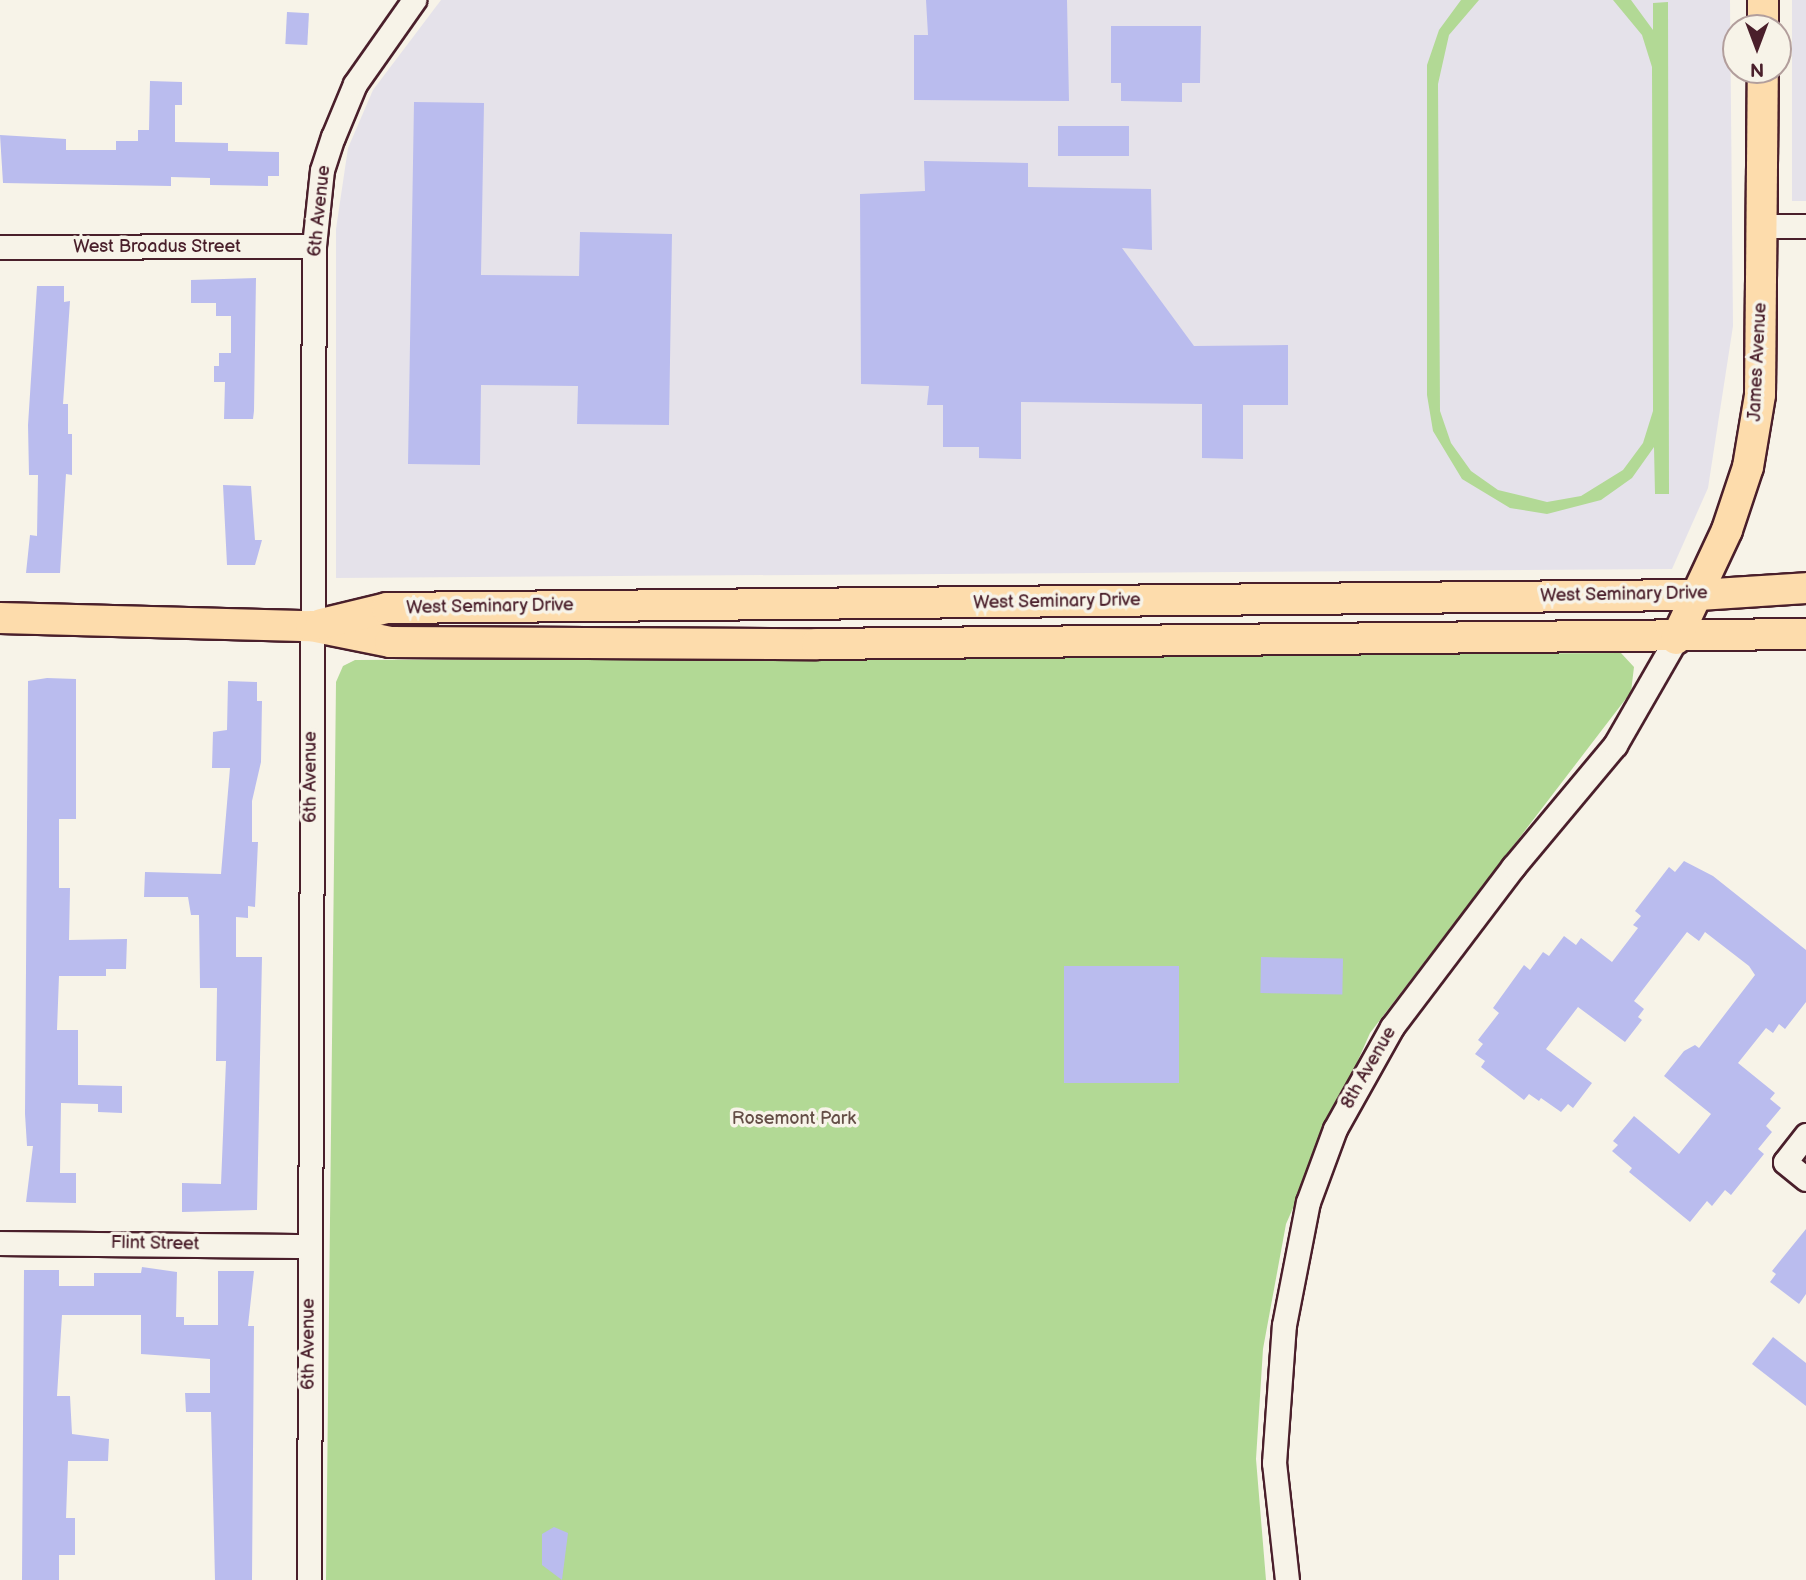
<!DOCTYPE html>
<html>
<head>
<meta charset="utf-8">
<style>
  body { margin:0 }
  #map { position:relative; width:1806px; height:1580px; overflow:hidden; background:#f7f3e8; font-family:"Balsamiq Sans",sans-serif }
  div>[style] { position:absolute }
  .built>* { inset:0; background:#e5e2ea; transform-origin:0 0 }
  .green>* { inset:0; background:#b2d995 }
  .building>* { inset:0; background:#babcee; transform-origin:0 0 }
  .roads { filter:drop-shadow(2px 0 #4a1f2b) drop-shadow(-2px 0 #4a1f2b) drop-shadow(0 2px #4a1f2b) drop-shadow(0 -2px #4a1f2b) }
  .minor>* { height:23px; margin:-11.5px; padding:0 11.5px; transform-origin:11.5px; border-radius:11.5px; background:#f7f3e8 }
  .major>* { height:30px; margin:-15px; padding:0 15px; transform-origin:15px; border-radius:15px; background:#fddcac }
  span { translate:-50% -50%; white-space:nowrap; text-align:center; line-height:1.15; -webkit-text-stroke:7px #f7f3e8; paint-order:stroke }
  .street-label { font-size:18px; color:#4a1f2b }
  .park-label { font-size:18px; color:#644e46 }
  .north { position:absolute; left:1722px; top:14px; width:70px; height:70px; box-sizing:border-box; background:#f7f3e8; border:2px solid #b29e9c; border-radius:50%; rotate:180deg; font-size:19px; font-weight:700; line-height:28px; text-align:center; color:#4a1f2b }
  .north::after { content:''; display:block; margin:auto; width:24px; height:32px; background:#4a1f2b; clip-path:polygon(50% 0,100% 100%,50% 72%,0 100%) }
</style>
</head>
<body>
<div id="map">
  <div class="built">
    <div style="clip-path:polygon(441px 0,1730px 0,1733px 326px,1708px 488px,1672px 569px,336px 578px,336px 229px,348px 148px,373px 90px)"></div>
    <div style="left:1792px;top:0;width:14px;height:201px"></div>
  </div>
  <div class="green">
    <div style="clip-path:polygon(1461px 0,1479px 0,1449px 35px,1438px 84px,1440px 411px,1451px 443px,1471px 471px,1498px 490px,1547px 502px,1581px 496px,1623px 470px,1643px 443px,1653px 411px,1652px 67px,1642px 35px,1613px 0,1631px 0,1653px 30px,1653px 3px,1668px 2px,1669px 494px,1655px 494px,1654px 447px,1632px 478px,1601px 500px,1547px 514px,1510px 508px,1462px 479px,1433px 431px,1427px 395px,1427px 65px,1439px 30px)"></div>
    <div style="clip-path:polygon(1621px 653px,1634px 667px,1631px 692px,1370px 1033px,1286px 1224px,1263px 1349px,1256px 1459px,1266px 1580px,326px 1580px,336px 682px,343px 666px,355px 660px)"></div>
  </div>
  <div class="building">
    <div style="clip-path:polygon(926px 0,1067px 0,1069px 101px,914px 100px,914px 35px,928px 35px)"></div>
    <div style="left:287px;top:12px;width:22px;height:32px;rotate:3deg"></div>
    <div style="clip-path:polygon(1111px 26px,1201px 26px,1200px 83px,1182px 83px,1182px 102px,1121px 101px,1121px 83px,1111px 83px)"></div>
    <div style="clip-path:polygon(150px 81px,182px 82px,182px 105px,175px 105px,175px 142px,228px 143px,228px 151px,279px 152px,279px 176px,268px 176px,268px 186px,210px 185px,210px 178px,171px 177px,171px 186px,3px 183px,0 135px,66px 139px,66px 150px,116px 150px,116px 141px,138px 141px,138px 130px,149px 130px)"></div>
    <div style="clip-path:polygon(414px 102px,484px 103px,481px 275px,579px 276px,580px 232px,672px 234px,669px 425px,577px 424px,578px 386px,481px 385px,480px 465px,408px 464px)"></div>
    <div style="left:1058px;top:126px;width:71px;height:30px"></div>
    <div style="clip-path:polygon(924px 161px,1028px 163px,1028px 187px,1151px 189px,1152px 250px,1122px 248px,1194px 346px,1288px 345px,1288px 405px,1243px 405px,1243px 459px,1202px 458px,1202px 404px,1021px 402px,1021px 459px,979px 458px,979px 447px,943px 447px,943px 405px,927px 405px,929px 386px,861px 384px,860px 194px,925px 191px)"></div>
    <div style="clip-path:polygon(256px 278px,254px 411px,253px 419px,224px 419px,225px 382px,214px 382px,214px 366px,219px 366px,219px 353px,231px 353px,231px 316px,216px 316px,216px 303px,191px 303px,191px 280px)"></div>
    <div style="clip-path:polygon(37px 286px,64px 286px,64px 302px,70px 301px,63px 404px,68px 404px,68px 434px,72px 434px,72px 475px,66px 474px,60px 573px,26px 573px,30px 535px,37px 536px,38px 475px,29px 475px,28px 425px)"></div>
    <div style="clip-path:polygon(223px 485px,251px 486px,255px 540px,262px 540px,255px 565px,227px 565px)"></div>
    <div style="clip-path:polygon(47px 678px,76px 679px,76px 819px,59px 819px,59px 888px,70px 888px,69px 940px,127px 939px,126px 969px,106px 969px,106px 976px,59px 976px,57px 1030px,78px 1030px,78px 1085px,122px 1086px,122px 1113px,98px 1112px,98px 1104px,61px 1103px,60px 1173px,76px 1173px,76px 1203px,26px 1202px,33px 1146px,27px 1146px,25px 1114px,28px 681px)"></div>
    <div style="clip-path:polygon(228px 681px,257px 682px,257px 701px,262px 701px,261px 762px,252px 801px,252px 842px,258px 842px,255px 907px,248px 906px,248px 918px,236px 917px,236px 957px,262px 957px,257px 1210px,182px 1212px,182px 1183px,221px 1184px,226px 1061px,216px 1061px,217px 988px,200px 988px,199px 915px,191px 915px,188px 897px,144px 897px,145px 872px,221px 874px,230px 768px,212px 768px,213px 732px,227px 730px)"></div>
    <div style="clip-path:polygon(1684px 861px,1713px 876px,1806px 950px,1806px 1002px,1785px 1029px,1779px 1024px,1773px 1033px,1766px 1028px,1738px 1063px,1775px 1093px,1770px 1099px,1781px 1108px,1766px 1126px,1772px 1132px,1758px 1149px,1764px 1154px,1731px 1195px,1725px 1190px,1712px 1206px,1707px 1201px,1690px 1222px,1629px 1172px,1632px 1168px,1612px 1151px,1618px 1145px,1613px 1141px,1634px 1116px,1679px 1154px,1711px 1114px,1664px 1076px,1684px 1051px,1695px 1045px,1699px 1048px,1755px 975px,1749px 966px,1705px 932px,1699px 941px,1687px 932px,1634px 1001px,1644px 1009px,1638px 1017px,1642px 1020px,1625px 1042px,1578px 1007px,1546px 1049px,1592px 1083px,1573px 1108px,1568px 1104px,1561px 1112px,1541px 1098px,1539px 1101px,1529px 1094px,1524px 1100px,1481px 1067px,1485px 1061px,1475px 1054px,1483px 1044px,1478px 1040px,1499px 1013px,1493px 1008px,1524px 965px,1530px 970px,1543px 952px,1549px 956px,1564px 936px,1576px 945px,1581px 938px,1612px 962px,1638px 928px,1633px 925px,1641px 916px,1635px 911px,1669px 867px,1675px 872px)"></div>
    <div style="left:1261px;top:957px;width:82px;height:36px;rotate:1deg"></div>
    <div style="left:1064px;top:966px;width:115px;height:117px"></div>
    <div style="clip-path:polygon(1806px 1229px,1806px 1294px,1799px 1304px,1770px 1282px,1776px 1274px,1772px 1271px)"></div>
    <div style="clip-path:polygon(142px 1267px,177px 1272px,176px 1317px,184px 1317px,184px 1325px,218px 1325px,218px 1271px,254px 1271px,248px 1326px,254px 1326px,252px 1580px,215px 1580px,211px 1412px,186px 1412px,185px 1393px,210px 1393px,210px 1359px,141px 1354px,141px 1315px,62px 1315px,57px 1396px,70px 1396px,72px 1434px,109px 1439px,108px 1461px,68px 1461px,66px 1518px,75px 1518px,75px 1555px,59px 1555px,59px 1580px,22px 1580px,24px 1270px,59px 1270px,59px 1286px,94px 1286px,94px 1273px,141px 1273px)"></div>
    <div style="clip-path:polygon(1773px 1337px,1806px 1363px,1806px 1406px,1752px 1364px)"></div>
    <div style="clip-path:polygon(554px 1527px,568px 1533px,562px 1580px,542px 1565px,542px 1534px)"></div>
  </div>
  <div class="roads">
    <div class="minor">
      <div style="left:1763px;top:226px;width:43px"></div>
      <div style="left:0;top:247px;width:314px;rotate:-0.2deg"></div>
      <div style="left:1806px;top:1135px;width:34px;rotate:128deg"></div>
      <div style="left:1785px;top:1162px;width:27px;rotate:39deg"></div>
      <div style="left:0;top:1243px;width:310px;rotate:0.6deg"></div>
      <div style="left:309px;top:1580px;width:1334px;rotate:-89.79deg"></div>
      <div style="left:314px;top:246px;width:76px;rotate:-84deg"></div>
      <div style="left:322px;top:170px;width:35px;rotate:-72deg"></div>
      <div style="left:333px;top:137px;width:57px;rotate:-67.5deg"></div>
      <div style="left:355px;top:84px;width:103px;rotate:-54.9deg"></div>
      <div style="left:1287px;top:1580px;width:118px;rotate:-96.3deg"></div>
      <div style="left:1274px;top:1463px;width:138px;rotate:-85.9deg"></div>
      <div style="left:1284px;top:1325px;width:125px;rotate:-79deg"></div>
      <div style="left:1308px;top:1202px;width:78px;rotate:-69.7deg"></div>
      <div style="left:1335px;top:1129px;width:117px;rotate:-60.8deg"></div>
      <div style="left:1392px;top:1027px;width:201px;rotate:-52.9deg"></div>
      <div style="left:1513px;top:867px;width:159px;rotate:-50.1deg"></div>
      <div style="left:1615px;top:745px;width:122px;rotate:-60.1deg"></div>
    </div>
    <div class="major">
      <div style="left:1763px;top:0;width:28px;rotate:90deg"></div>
      <div style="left:0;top:618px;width:311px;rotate:1.5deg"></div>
      <div style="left:311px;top:626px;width:81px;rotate:11.4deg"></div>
      <div style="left:390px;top:642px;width:427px;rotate:0.3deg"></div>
      <div style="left:817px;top:644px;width:989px;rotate:-0.58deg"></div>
      <div style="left:321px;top:624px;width:68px;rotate:-13.6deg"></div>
      <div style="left:387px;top:608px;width:1312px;rotate:-0.57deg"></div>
      <div style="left:1699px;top:595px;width:107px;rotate:-3.7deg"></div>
      <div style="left:1676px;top:639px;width:120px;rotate:-64.9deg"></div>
      <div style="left:1727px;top:530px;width:66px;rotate:-71.6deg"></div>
      <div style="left:1748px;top:467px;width:73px;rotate:-80.5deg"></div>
      <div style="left:1760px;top:395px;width:325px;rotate:-89.5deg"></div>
    </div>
  </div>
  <div class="street-label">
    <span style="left:320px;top:211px;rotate:-84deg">6th Avenue</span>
    <span style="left:157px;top:247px">West Broadus Street</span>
    <span style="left:1758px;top:362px;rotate:-87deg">James Avenue</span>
    <span style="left:1624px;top:595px;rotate:-1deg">West Seminary Drive</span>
    <span style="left:1057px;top:602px;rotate:-1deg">West Seminary Drive</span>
    <span style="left:490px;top:607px;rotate:-1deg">West Seminary Drive</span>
    <span style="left:311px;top:777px;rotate:-90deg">6th Avenue</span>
    <span style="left:1369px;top:1068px;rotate:-60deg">8th Avenue</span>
    <span style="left:155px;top:1244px;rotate:1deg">Flint Street</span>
    <span style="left:309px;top:1344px;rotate:-90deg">6th Avenue</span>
  </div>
  <div class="park-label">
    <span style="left:794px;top:1119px">Rosemont Park</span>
  </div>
  <div class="north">N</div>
</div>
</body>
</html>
